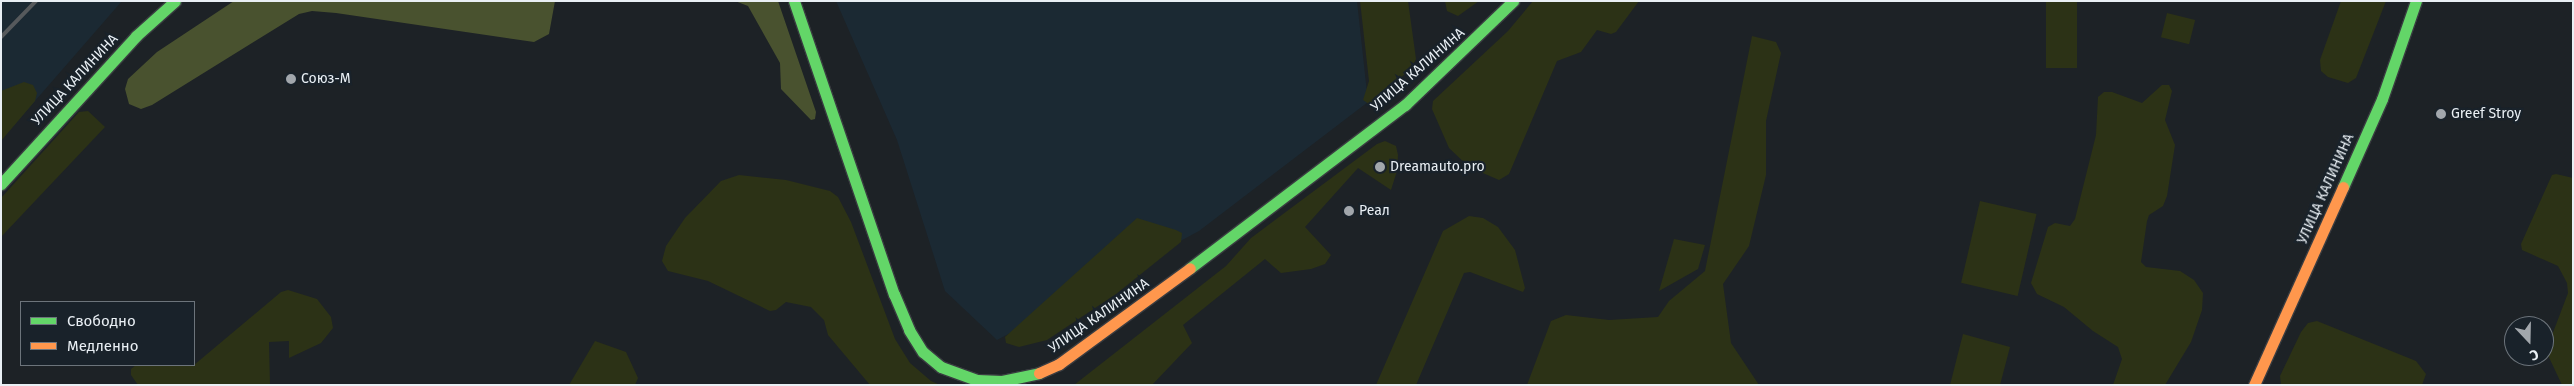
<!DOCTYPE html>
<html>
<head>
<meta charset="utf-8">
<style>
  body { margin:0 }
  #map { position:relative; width:2574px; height:386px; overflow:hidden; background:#1d2226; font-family:"Fira Sans",sans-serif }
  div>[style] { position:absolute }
  .built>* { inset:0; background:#1b2933 }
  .green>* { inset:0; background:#2c3216; transform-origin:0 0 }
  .forest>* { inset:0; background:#49522f }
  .roads { filter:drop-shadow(1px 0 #393c40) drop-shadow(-1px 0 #393c40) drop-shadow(0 1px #393c40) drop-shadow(0 -1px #393c40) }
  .fast>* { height:11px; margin:-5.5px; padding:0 5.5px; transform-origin:5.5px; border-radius:5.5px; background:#63d668 }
  .slow>* { height:11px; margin:-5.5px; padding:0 5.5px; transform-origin:5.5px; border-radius:5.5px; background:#ff974d }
  .rail>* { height:4px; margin:-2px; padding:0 2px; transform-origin:2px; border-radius:2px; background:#56595c }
  .dots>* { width:14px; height:14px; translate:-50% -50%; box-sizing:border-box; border:2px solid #19222a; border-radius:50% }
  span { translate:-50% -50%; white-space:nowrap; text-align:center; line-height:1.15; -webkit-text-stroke:4.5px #19222a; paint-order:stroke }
  .street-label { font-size:14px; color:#e9eff4 }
  .poi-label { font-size:14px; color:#e9eff4 }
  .left { translate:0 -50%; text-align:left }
  .frame { position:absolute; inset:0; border:2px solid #e9eff4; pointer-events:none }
  .legend { position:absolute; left:20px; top:301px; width:175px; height:65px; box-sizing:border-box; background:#19222a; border:1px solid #6c747b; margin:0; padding:6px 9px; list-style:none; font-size:15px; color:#e9eff4 }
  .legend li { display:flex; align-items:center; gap:10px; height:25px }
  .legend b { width:25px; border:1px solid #6c747b }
  .north { position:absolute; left:2504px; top:316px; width:50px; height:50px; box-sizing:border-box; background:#19222a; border:1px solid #6c747b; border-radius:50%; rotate:159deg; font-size:14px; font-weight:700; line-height:20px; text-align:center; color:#e9eff4 }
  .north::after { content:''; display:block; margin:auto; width:18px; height:22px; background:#a2a7ac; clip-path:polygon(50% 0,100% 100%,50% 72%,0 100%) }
</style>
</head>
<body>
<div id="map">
  <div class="built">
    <div style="clip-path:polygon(1px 1px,122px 1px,1px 140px)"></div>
    <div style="clip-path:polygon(836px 1px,1357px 1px,1368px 102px,1199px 231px,997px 340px,945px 291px,897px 140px)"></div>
  </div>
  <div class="green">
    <div style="clip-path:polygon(1360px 1px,1408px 1px,1416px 59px,1411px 69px,1369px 104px,1363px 100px,1369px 81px)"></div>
    <div style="clip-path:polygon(1445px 1px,1479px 1px,1458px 16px,1447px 11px)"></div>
    <div style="clip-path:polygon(1533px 1px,1639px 1px,1616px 32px,1611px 34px,1597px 30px,1581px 52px,1557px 61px,1509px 174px,1499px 180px,1469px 167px,1449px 148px,1432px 109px,1433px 101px,1508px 31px)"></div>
    <div style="left:2046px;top:1px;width:31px;height:67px"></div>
    <div style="clip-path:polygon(2341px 1px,2386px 1px,2356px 78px,2348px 83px,2328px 77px,2321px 71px,2320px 60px)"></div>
    <div style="left:2167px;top:13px;width:29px;height:25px;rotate:14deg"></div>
    <div style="clip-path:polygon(1752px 36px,1776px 42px,1781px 53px,1766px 121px,1766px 175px,1749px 246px,1723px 284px,1731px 343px,1759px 385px,1527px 385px,1551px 321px,1566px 315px,1609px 320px,1658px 317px,1669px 301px,1705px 271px)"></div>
    <div style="clip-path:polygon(24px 82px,33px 85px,37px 93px,35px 101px,1px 141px,1px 91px)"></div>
    <div style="clip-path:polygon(2162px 85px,2169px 85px,2172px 91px,2165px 120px,2175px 145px,2167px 196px,2163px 206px,2149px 215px,2147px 221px,2141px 262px,2146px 267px,2180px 271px,2194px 280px,2203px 293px,2202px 310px,2191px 342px,2165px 385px,2113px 385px,2122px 359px,2118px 347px,2093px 331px,2064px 307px,2037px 294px,2031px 283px,2048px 227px,2055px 223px,2070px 226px,2075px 219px,2096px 135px,2098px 97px,2104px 92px,2112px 92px,2142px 103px)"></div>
    <div style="clip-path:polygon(88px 111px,105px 127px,1px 237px,1px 198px,79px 112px)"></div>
    <div style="clip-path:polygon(1385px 141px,1396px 146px,1398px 155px,1397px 171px,1391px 190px,1358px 168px,1305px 227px,1331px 255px,1325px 264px,1311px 269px,1281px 273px,1265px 259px,1183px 325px,1192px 343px,1152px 385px,1074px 385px,1226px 266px,1251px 238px,1377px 144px)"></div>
    <div style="clip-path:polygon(2556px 174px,2573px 178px,2573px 385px,2562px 385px,2546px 351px,2568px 293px,2567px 283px,2558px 266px,2522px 250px,2521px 244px,2552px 175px)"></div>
    <div style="clip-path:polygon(739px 175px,786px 180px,830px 191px,838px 197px,851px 222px,895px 339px,910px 363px,931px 381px,940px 385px,870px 385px,828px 335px,824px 320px,811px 307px,786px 302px,776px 310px,770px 311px,708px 281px,668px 271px,662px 261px,666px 246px,685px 218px,721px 181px)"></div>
    <div style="left:1980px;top:201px;width:58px;height:84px;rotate:13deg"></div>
    <div style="clip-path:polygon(1469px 216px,1483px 218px,1498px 227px,1515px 250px,1525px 288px,1523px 292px,1470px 272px,1464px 273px,1416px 385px,1376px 385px,1443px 231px)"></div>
    <div style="clip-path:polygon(1137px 218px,1176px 230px,1182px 233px,1181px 242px,1116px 294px,1047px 340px,1019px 347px,1006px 343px,1005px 337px)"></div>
    <div style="clip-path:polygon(1674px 239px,1705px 245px,1698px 269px,1659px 291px)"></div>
    <div style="clip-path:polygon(288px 290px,317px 299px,331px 317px,333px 328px,321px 343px,289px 358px,289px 341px,269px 342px,270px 385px,138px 385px,131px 375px,131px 369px,136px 365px,194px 365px,281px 292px)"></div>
    <div style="clip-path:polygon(2317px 321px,2416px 361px,2426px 374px,2422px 385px,2281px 385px,2280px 376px,2301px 332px,2308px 323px)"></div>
    <div style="clip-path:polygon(1963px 334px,2010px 347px,2000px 385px,1950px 385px)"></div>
    <div style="clip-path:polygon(595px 341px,626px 352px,638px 378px,635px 385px,569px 385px)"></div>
  </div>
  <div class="forest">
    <div style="clip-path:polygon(234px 1px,555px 1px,549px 34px,534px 42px,336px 13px,312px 11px,299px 14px,152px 105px,141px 109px,129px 104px,125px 89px,128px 79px,157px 52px)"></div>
    <div style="clip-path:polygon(735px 1px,778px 1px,816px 112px,815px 119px,811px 120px,781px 89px,780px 63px,748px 6px)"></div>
  </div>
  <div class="roads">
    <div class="fast">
      <div style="left:794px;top:1px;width:310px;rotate:71.2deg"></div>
      <div style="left:894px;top:294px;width:39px;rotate:67deg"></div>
      <div style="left:909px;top:330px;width:26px;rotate:58deg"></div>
      <div style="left:923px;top:352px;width:23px;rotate:40deg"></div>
      <div style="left:941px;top:367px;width:38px;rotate:20deg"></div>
      <div style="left:977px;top:380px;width:25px;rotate:2deg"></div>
      <div style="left:1002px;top:381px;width:38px;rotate:-12deg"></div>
      <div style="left:1px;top:184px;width:200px;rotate:-47.6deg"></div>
      <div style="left:136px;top:36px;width:52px;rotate:-41.9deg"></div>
      <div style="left:2343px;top:187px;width:96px;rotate:-66.1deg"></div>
      <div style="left:2382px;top:99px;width:104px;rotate:-70.9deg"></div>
      <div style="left:1190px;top:268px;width:270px;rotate:-37.2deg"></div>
      <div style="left:1405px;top:105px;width:150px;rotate:-43.9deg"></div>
    </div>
    <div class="slow">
      <div style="left:1039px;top:373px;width:22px;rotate:-24deg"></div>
      <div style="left:1059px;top:364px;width:162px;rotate:-36.2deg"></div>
      <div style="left:2254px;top:385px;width:217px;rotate:-65.8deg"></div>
    </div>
  </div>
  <div class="rail">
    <div style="left:1px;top:37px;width:50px;rotate:-45.8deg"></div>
  </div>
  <div class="dots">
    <div style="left:291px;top:79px;background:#a2a7ac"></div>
    <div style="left:2441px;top:114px;background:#a2a7ac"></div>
    <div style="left:1380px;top:167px;background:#a2a7ac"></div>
    <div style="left:1349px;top:211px;background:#a2a7ac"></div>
  </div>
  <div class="street-label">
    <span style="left:1418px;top:70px;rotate:-41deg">УЛИЦА КАЛИНИНА</span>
    <span style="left:75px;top:80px;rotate:-47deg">УЛИЦА КАЛИНИНА</span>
    <span style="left:2326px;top:189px;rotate:-66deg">УЛИЦА КАЛИНИНА</span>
    <span style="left:1099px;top:316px;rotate:-35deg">УЛИЦА КАЛИНИНА</span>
  </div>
  <div class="poi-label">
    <span class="left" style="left:301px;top:79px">Союз-М</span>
    <span class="left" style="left:2451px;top:114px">Greef Stroy</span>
    <span class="left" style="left:1390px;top:167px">Dreamauto.pro</span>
    <span class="left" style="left:1359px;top:211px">Реал</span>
  </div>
  <div class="frame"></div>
  <ul class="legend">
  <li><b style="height:6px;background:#63d668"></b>Свободно</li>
  <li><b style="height:6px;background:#ff974d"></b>Медленно</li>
  </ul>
  <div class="north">С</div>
</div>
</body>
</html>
